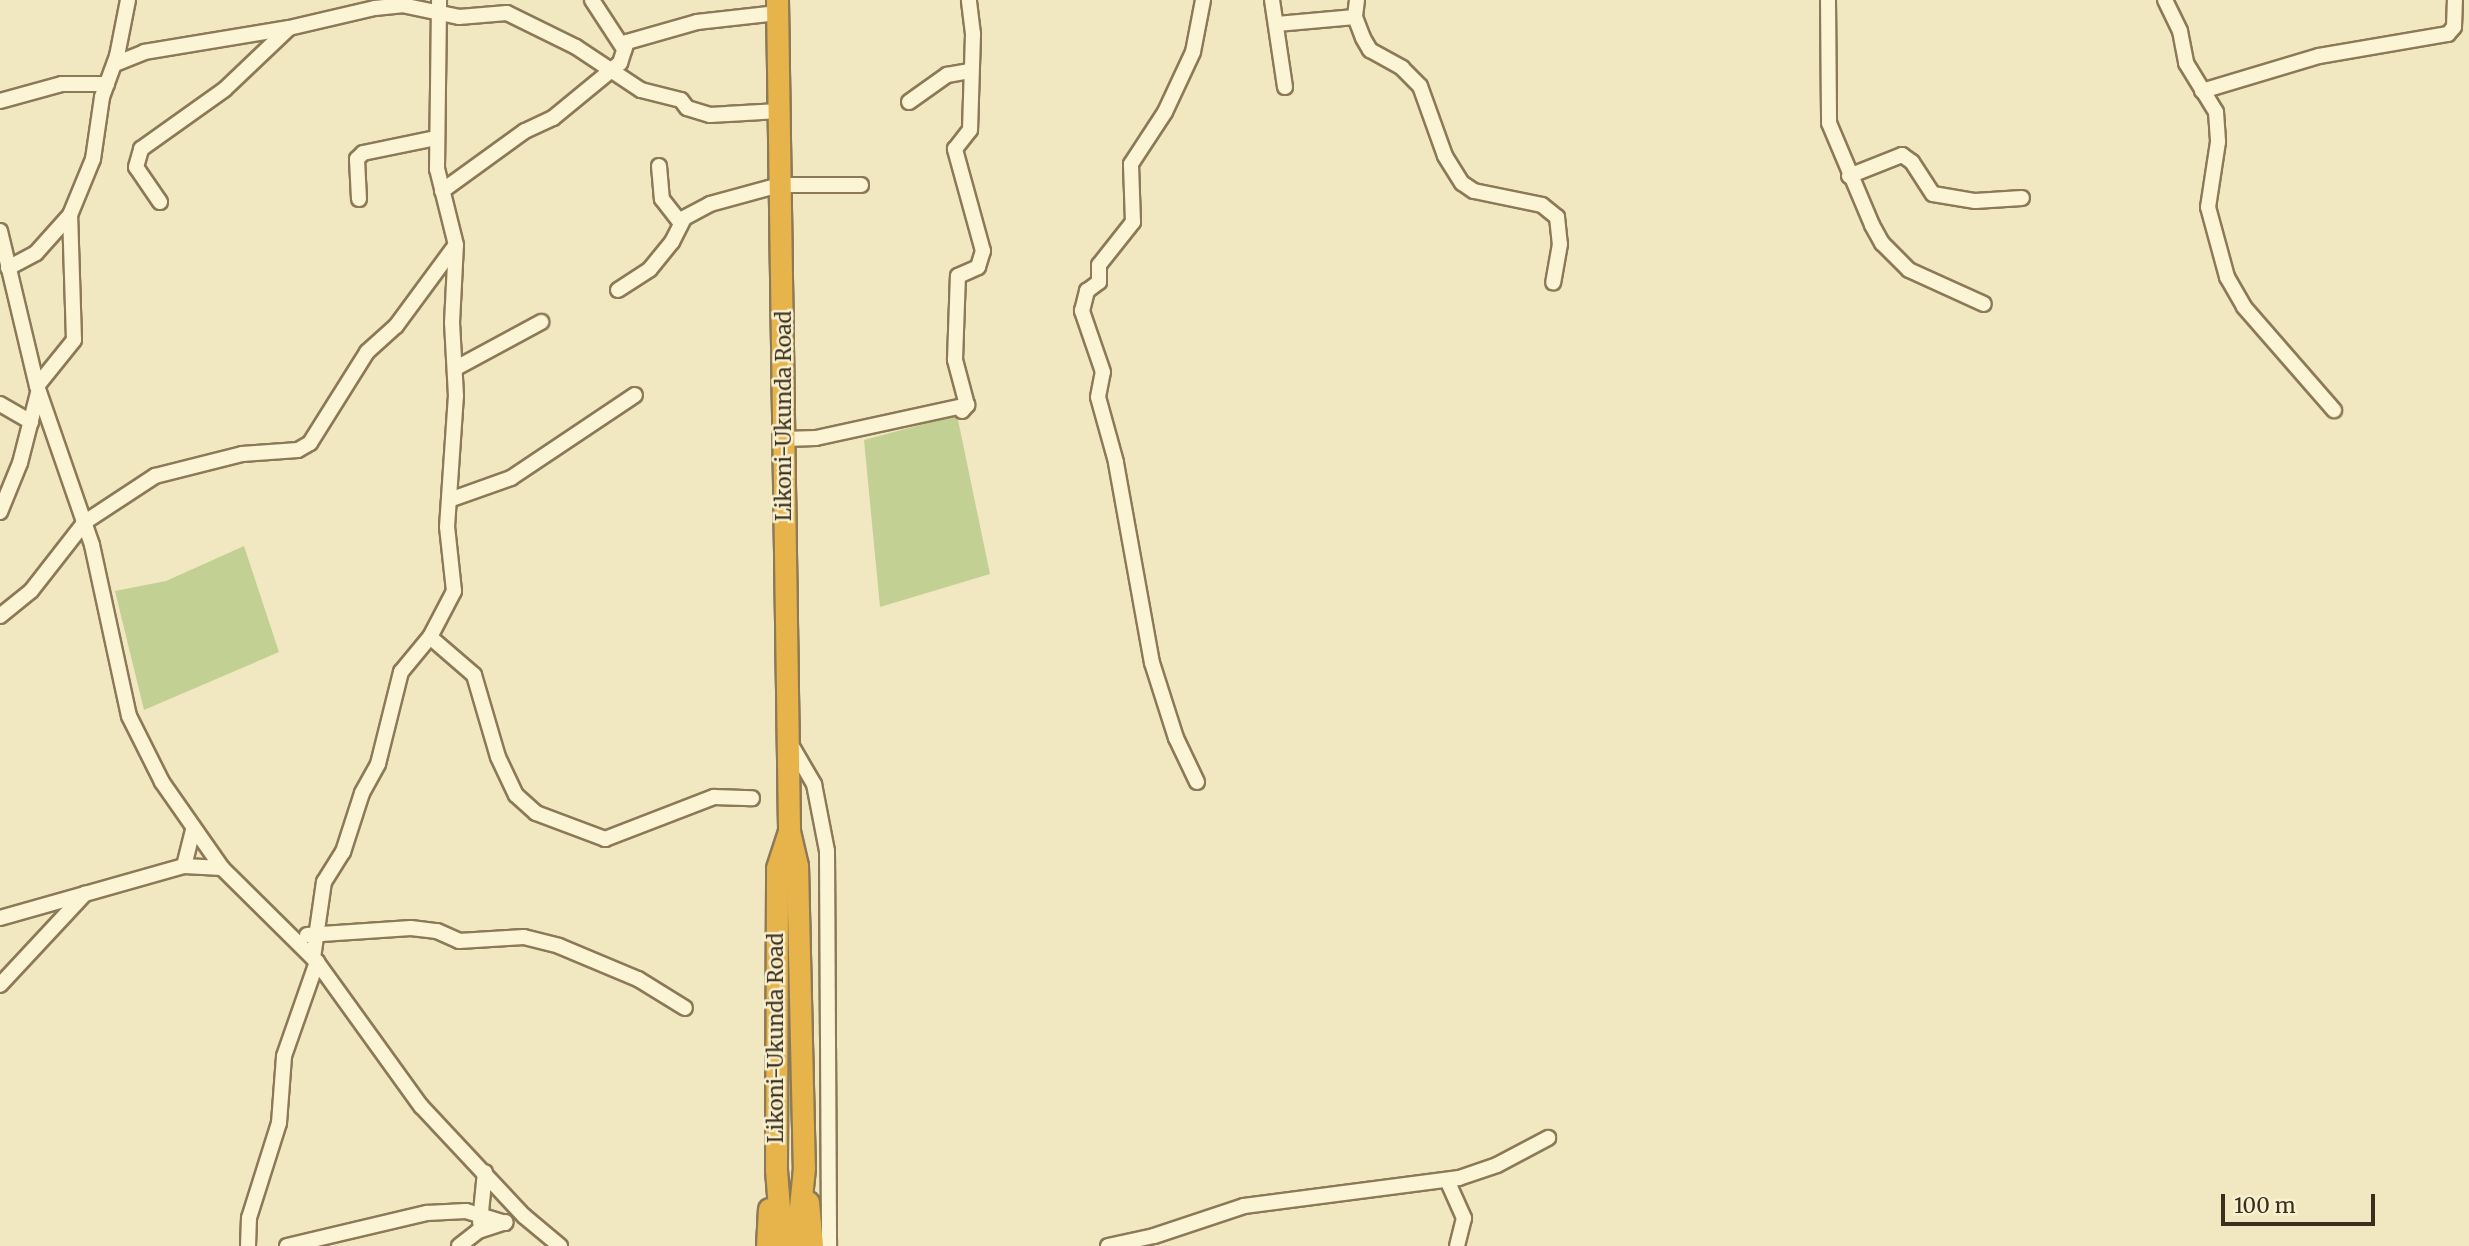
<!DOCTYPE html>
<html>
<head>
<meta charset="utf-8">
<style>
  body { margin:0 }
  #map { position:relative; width:2469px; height:1246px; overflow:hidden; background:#f1e8c1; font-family:Merriweather,serif }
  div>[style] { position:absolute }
  .green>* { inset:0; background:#c3d094 }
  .roads { filter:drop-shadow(2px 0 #8c7957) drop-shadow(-2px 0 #8c7957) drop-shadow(0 2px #8c7957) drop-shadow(0 -2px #8c7957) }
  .minor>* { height:14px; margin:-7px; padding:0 7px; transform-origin:7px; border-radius:7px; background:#fbf4d5 }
  .highway>* { height:21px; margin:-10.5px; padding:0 10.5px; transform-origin:10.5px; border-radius:10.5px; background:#e7b34b }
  span { translate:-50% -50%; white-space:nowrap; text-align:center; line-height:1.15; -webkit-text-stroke:5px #f8f1d1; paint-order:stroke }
  .street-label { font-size:21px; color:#3b2e1d }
  .scale { position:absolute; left:2221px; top:1194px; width:154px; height:32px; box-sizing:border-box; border:4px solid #3b2e1d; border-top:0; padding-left:9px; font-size:21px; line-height:24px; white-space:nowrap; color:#3b2e1d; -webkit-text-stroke:5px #f8f1d1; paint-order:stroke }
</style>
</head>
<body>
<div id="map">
  <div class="green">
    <div style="clip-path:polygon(957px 415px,990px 574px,880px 607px,864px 440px)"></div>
    <div style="clip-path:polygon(244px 546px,279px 652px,144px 710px,115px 591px,166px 581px)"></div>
  </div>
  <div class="roads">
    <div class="minor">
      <div style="left:592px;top:0;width:59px;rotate:56.9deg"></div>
      <div style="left:1272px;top:0;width:88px;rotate:81.5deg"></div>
      <div style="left:1357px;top:0;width:17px;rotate:97deg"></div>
      <div style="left:1355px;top:17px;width:22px;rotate:69deg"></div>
      <div style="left:1363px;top:38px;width:14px;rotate:60deg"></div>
      <div style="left:1370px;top:50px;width:37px;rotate:29deg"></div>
      <div style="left:1402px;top:68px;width:25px;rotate:45deg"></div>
      <div style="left:1420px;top:86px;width:74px;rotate:70.3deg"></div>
      <div style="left:1445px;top:156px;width:32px;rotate:58deg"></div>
      <div style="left:1462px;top:183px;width:14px;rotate:34deg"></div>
      <div style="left:1474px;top:191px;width:69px;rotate:11.6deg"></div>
      <div style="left:1542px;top:205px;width:19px;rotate:39deg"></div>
      <div style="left:1557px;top:217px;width:27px;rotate:84deg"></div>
      <div style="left:1560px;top:244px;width:39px;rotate:100deg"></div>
      <div style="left:1828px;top:0;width:123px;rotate:89.5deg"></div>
      <div style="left:1829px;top:123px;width:111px;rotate:67.1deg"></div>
      <div style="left:1872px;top:225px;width:21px;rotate:61deg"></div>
      <div style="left:1882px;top:243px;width:38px;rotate:45deg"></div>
      <div style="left:1909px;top:270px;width:82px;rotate:24.4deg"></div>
      <div style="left:2165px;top:0;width:34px;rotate:64deg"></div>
      <div style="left:2180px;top:31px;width:33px;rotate:79deg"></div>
      <div style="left:2186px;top:63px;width:57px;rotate:58.5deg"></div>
      <div style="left:2216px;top:112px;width:30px;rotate:86deg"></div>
      <div style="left:2218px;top:142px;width:66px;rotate:98.7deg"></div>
      <div style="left:2208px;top:207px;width:73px;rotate:74.8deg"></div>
      <div style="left:2227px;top:277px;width:34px;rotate:60deg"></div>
      <div style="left:2244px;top:307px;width:137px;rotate:48.9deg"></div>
      <div style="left:1277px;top:24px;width:78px;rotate:-5.1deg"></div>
      <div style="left:115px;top:64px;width:31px;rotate:-22deg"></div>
      <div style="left:144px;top:52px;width:147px;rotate:-9.4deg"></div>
      <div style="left:2202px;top:91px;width:122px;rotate:-16.7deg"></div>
      <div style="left:2319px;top:56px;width:131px;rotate:-9.7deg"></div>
      <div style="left:2448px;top:34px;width:9px;rotate:-49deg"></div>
      <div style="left:2454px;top:27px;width:27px;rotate:-88deg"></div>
      <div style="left:0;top:101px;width:64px;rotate:-15.3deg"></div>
      <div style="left:62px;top:84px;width:45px"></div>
      <div style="left:909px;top:102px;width:47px;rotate:-35.4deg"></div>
      <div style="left:947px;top:75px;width:23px;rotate:-10deg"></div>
      <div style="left:659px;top:166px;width:33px;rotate:85deg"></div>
      <div style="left:662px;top:199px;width:29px;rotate:52deg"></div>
      <div style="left:1849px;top:176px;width:57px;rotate:-21.6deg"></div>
      <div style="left:1902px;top:155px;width:12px;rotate:35deg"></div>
      <div style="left:1912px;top:162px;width:38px;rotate:57deg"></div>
      <div style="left:1933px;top:194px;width:43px;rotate:9.5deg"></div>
      <div style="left:1975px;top:201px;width:47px;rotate:-3.7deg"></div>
      <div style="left:442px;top:191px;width:102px;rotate:-35.9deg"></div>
      <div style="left:525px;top:131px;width:31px;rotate:-25deg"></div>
      <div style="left:553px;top:118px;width:87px;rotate:-39.4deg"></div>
      <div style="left:620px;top:63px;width:22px;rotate:-72deg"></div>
      <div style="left:627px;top:42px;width:73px;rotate:-15.9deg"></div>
      <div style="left:697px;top:22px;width:81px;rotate:-6.4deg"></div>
      <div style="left:359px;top:199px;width:40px;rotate:-92.9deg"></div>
      <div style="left:357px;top:159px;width:8px;rotate:-45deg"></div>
      <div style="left:363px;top:153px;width:75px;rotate:-11.6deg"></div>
      <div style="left:160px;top:202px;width:42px;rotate:-124.4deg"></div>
      <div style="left:136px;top:167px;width:19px;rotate:-74deg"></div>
      <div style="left:141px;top:149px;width:103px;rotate:-35.5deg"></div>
      <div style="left:225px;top:89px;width:88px;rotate:-43.6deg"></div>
      <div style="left:289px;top:28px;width:88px;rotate:-13.1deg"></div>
      <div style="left:375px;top:8px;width:27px;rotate:-6deg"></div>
      <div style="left:402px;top:5px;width:58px;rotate:11.9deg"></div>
      <div style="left:459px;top:17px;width:48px;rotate:-4.8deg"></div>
      <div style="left:507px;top:13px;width:77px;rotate:26.2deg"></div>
      <div style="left:576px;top:47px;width:78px;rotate:33.5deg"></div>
      <div style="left:641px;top:90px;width:41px;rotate:14deg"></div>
      <div style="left:681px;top:100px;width:10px;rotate:53deg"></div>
      <div style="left:687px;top:108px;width:24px;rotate:17deg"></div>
      <div style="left:710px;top:115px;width:69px;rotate:-3.3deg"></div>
      <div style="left:0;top:231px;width:159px;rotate:76.6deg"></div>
      <div style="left:37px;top:386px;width:168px;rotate:70.9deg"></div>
      <div style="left:92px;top:545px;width:175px;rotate:77.8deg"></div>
      <div style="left:129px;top:716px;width:74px;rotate:63.4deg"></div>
      <div style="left:162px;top:782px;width:105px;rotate:55.1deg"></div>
      <div style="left:222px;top:868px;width:134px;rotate:44.7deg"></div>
      <div style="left:317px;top:962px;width:178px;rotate:54.2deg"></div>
      <div style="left:421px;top:1106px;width:151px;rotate:46.9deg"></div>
      <div style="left:524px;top:1216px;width:47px;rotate:39.8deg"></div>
      <div style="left:8px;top:268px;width:32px;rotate:-28deg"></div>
      <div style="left:36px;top:253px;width:51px;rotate:-48.2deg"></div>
      <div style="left:618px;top:290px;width:38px;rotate:-33deg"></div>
      <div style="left:650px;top:269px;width:35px;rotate:-51deg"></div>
      <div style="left:672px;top:242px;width:27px;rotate:-63deg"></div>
      <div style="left:684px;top:218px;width:30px;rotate:-28deg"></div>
      <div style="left:710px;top:204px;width:73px;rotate:-15.2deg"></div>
      <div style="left:780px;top:185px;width:81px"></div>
      <div style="left:456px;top:368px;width:97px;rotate:-28.4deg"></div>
      <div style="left:37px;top:386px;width:59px;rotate:-51.2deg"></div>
      <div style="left:74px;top:340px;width:125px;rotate:-91.8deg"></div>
      <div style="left:70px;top:215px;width:61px;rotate:-67.7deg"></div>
      <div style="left:93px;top:159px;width:63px;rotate:-81.7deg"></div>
      <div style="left:102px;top:97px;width:44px;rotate:-69.9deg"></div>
      <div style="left:117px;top:56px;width:57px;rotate:-78.9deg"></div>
      <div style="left:0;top:404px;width:36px;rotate:30deg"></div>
      <div style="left:962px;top:411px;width:8px;rotate:-50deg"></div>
      <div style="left:967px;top:405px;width:47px;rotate:-104.9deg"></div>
      <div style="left:955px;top:360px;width:84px;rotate:-88deg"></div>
      <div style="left:958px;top:276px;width:22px;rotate:-24deg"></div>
      <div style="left:978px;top:267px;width:17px;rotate:-73deg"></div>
      <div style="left:983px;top:251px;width:106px;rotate:-105.4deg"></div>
      <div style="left:955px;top:149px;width:24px;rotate:-52deg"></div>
      <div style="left:970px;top:130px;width:96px;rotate:-88.2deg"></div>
      <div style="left:973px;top:34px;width:34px;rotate:-97deg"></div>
      <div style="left:784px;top:439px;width:32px;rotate:-2deg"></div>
      <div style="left:816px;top:438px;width:155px;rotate:-12.3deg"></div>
      <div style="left:452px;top:499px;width:63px;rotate:-19.6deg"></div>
      <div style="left:511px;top:478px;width:149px;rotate:-33.8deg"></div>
      <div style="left:0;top:512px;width:53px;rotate:-67.8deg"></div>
      <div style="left:20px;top:463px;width:72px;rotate:-75.6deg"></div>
      <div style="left:0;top:616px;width:40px;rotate:-39deg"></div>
      <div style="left:31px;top:591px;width:88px;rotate:-52deg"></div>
      <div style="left:85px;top:522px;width:84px;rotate:-33.3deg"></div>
      <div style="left:155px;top:476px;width:90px;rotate:-14.2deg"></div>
      <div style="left:242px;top:454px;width:56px;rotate:-4.1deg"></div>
      <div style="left:298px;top:450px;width:14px;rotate:-30deg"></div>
      <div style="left:310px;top:443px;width:107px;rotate:-57.9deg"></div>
      <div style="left:367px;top:352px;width:39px;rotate:-42deg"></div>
      <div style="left:396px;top:326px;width:99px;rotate:-53.6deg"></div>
      <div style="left:430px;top:637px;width:58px;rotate:40.8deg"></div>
      <div style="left:474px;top:675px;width:85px;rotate:73.7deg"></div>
      <div style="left:498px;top:757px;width:42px;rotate:64.7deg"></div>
      <div style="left:516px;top:795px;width:27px;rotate:42deg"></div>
      <div style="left:536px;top:813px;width:74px;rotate:20.6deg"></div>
      <div style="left:605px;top:839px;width:117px;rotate:-21.1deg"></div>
      <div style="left:714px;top:797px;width:38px;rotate:2deg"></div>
      <div style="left:790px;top:743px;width:48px;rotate:59.7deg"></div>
      <div style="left:814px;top:784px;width:68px;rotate:79deg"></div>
      <div style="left:827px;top:851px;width:395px;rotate:89.7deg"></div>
      <div style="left:1197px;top:782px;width:49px;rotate:-115.5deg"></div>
      <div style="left:1176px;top:738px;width:79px;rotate:-107.7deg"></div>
      <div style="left:1152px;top:663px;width:204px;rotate:-100.2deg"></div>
      <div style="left:1116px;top:462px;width:67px;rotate:-105.5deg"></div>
      <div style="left:1098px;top:397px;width:25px;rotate:-79deg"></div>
      <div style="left:1103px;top:372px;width:65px;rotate:-109deg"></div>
      <div style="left:1082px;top:311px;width:21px;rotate:-76deg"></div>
      <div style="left:1087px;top:291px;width:15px;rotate:-37deg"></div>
      <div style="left:1099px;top:282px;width:17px;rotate:-90deg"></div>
      <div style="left:1099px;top:265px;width:55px;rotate:-51.7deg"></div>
      <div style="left:1133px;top:222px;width:58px;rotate:-92deg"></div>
      <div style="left:1131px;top:164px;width:62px;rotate:-56.8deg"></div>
      <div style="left:1165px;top:112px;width:66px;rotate:-65deg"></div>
      <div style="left:1193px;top:52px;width:53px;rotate:-79.1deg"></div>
      <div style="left:184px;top:866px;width:38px;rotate:-76deg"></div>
      <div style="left:0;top:918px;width:191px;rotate:-15.8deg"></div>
      <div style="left:184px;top:866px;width:38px;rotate:3deg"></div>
      <div style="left:307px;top:935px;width:104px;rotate:-3.9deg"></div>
      <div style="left:411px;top:928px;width:26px;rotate:7deg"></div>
      <div style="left:437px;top:931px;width:24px;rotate:24deg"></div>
      <div style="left:459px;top:941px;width:65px;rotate:-3.5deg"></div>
      <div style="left:524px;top:937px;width:36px;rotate:14deg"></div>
      <div style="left:559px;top:946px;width:86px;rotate:22.7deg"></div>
      <div style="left:638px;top:979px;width:55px;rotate:31.7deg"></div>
      <div style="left:313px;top:958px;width:77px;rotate:-81.8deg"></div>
      <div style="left:324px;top:882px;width:36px;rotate:-58deg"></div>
      <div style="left:343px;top:852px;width:62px;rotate:-72.1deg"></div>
      <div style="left:362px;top:793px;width:33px;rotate:-61deg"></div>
      <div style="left:378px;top:764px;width:95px;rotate:-76deg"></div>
      <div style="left:401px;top:672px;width:45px;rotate:-50.4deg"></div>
      <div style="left:430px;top:637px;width:52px;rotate:-62.4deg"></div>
      <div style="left:454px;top:591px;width:64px;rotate:-96.2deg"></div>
      <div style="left:447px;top:527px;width:131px;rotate:-86.1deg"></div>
      <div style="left:456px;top:396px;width:73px;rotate:-93.1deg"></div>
      <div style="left:452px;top:323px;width:78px;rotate:-87.1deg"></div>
      <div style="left:456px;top:245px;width:78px;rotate:-104deg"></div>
      <div style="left:437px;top:169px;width:169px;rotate:-89.3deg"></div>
      <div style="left:0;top:985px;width:125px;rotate:-47deg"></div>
      <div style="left:1447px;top:1180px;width:42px;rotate:65.9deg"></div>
      <div style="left:1464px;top:1218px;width:29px;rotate:104deg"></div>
      <div style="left:480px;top:1222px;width:50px;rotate:-84.3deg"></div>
      <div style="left:248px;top:1246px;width:28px;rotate:-88deg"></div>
      <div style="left:249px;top:1218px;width:100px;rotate:-72.5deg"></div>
      <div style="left:279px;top:1123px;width:67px;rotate:-85.7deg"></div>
      <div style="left:284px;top:1056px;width:100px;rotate:-70.7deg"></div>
      <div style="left:287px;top:1246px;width:144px;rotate:-13.3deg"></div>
      <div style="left:427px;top:1213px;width:39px;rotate:-3deg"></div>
      <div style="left:466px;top:1211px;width:41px;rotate:17.1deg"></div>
      <div style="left:459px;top:1246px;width:24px;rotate:-38deg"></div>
      <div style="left:478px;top:1231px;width:29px;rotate:-18deg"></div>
      <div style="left:1108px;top:1246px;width:47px;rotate:-12.3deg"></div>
      <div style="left:1154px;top:1236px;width:95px;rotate:-18.4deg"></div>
      <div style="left:1244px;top:1206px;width:217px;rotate:-7.4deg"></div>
      <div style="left:1459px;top:1178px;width:40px;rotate:-18.9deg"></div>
      <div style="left:1497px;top:1165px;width:58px;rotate:-27.9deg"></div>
    </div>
    <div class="highway">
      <div style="left:777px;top:0;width:831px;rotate:89.17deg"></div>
      <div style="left:789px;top:831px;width:35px;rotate:77deg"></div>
      <div style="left:797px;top:865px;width:303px;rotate:88.7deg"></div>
      <div style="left:804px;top:1168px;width:78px;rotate:95.9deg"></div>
      <div style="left:808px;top:1202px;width:44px;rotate:84.8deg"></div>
      <div style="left:767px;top:1246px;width:37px;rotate:-87deg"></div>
      <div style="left:782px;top:1246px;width:77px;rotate:-94.5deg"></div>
      <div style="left:776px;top:1169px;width:301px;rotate:-89.8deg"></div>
      <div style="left:777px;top:868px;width:39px;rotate:-72deg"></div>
    </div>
  </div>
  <div class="street-label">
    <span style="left:784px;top:416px;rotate:-90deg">Likoni-Ukunda Road</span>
    <span style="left:776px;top:1038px;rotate:-90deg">Likoni-Ukunda Road</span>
  </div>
  <div class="scale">100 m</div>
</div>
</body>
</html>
